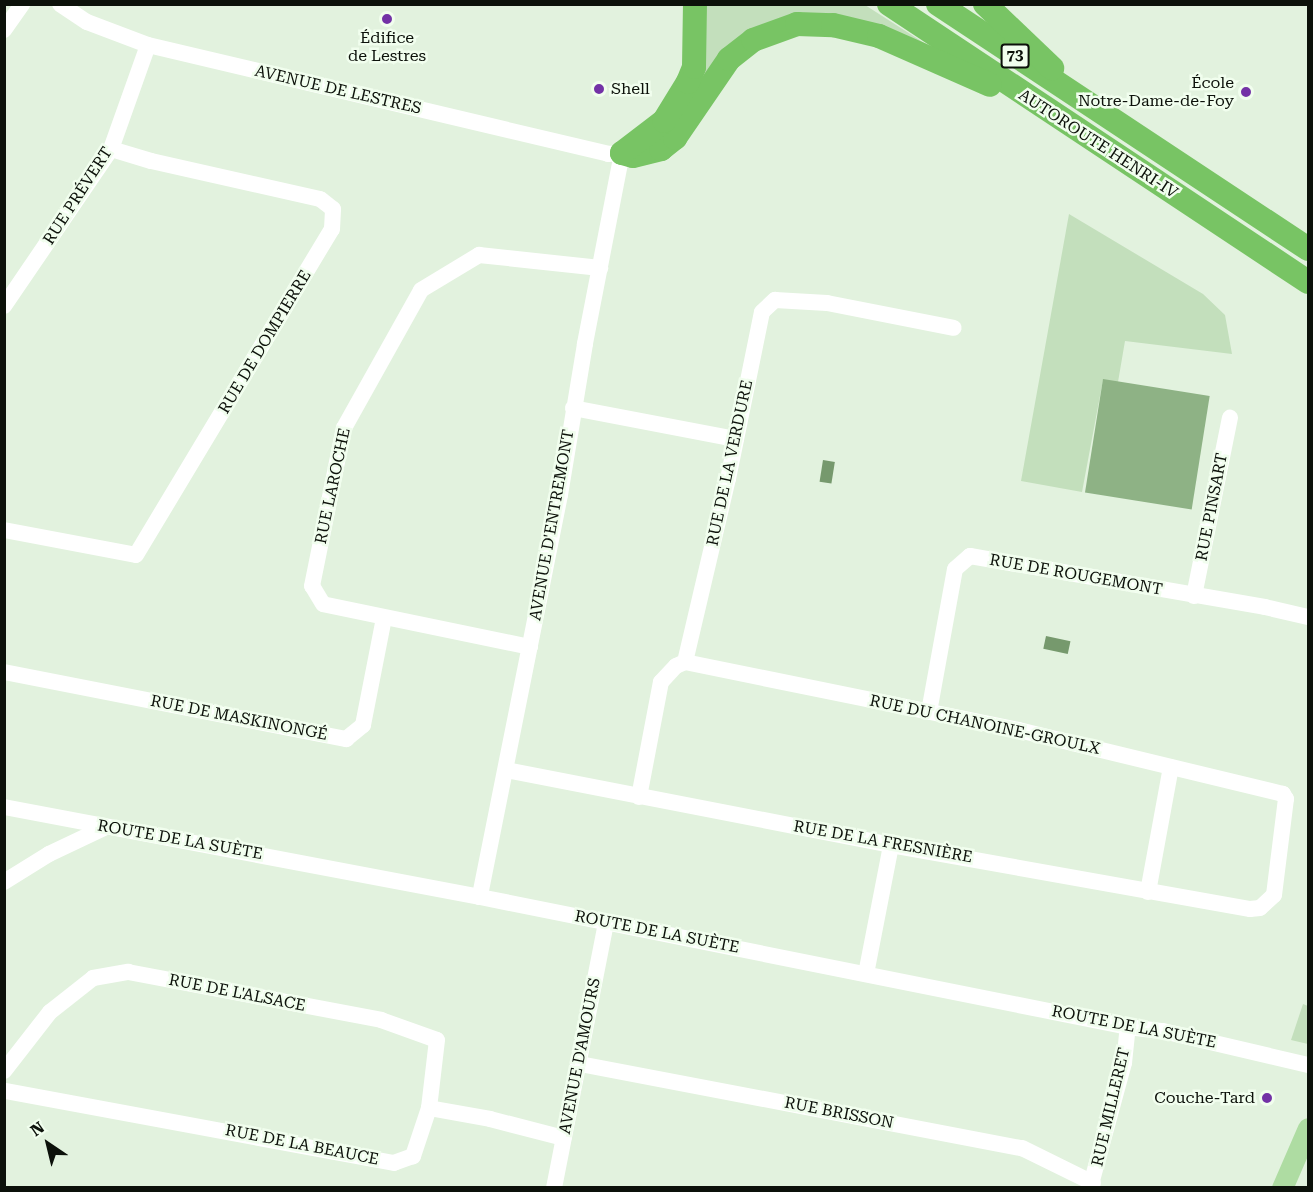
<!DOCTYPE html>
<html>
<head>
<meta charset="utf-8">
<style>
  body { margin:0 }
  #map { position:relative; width:1313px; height:1192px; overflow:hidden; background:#e2f2de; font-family:"Roboto Serif",serif }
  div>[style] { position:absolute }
  .green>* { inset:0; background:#c3dfbc }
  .forest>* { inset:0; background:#8eb285; transform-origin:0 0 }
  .water>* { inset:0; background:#76996d; transform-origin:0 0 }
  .minor>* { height:16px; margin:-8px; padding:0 8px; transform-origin:8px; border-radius:8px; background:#fff }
  .major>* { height:21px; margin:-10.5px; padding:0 10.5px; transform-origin:10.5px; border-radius:10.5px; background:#aedca2 }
  .highway>* { height:24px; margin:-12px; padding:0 12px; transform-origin:12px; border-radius:12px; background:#78c464 }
  .dots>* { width:16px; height:16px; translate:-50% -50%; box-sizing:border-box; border:3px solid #f1feee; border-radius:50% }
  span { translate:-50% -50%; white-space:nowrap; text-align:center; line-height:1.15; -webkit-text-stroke:5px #f1feee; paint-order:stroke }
  .shield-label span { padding:2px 4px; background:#f1feee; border:2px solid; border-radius:4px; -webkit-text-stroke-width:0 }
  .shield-label { font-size:15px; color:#0c110a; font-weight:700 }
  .poi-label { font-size:16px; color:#0c110a }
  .right { translate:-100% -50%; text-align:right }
  .left { translate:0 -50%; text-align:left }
  .street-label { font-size:16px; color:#0c110a }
  .frame { position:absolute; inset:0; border:6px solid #0c110a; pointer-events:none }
  .north { position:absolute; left:18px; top:1114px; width:60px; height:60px; -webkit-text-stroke:4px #f1feee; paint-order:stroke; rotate:325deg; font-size:16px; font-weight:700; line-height:24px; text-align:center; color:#0c110a }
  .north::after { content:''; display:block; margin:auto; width:21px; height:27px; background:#0c110a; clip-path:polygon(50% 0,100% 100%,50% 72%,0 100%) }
</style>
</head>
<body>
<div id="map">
  <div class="green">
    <div style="clip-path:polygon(702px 5px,865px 5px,943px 55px,777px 19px,673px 126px)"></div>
    <div style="clip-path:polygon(1069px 214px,1203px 294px,1225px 315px,1232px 354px,1125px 341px,1118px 382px,1103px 380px,1082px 492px,1021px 481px)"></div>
    <div style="clip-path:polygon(1303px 1004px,1308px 1006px,1308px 1044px,1291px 1040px)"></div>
  </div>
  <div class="forest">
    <div style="left:1103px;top:379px;width:108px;height:115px;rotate:9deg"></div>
  </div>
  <div class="water">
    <div style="left:823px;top:460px;width:12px;height:22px;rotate:9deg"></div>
    <div style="left:1046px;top:636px;width:25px;height:13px;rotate:12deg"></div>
  </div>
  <div class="minor">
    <div style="left:60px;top:4px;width:32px;rotate:34deg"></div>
    <div style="left:87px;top:22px;width:65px;rotate:20.7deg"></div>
    <div style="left:148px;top:45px;width:473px;rotate:13.3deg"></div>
    <div style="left:608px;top:154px;width:14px;rotate:-4deg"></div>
    <div style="left:622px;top:153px;width:195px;rotate:101deg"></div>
    <div style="left:585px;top:344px;width:153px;rotate:99.4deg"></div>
    <div style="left:560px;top:495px;width:410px;rotate:101.3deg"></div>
    <div style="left:4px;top:30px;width:32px;rotate:-55deg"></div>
    <div style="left:4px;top:306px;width:190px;rotate:-55.7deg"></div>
    <div style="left:111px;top:149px;width:110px;rotate:-70.4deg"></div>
    <div style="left:573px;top:408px;width:166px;rotate:10.8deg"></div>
    <div style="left:4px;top:530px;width:134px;rotate:10.7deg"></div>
    <div style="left:136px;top:555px;width:380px;rotate:-59deg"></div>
    <div style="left:332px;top:229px;width:20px;rotate:-87deg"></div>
    <div style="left:333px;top:209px;width:16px;rotate:-142deg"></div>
    <div style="left:320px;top:199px;width:173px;rotate:-167.3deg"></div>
    <div style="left:151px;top:161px;width:42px;rotate:-163.3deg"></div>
    <div style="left:1194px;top:596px;width:182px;rotate:-78.6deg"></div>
    <div style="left:530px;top:647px;width:211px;rotate:-168.3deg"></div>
    <div style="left:323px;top:604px;width:21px;rotate:-121deg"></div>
    <div style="left:312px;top:586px;width:161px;rotate:-78.6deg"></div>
    <div style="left:344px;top:428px;width:158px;rotate:-60.8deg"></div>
    <div style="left:421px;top:290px;width:68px;rotate:-31.1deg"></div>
    <div style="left:479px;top:255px;width:122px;rotate:6.1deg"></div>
    <div style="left:4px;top:672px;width:349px;rotate:11.1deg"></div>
    <div style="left:346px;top:739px;width:22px;rotate:-39deg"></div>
    <div style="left:363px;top:725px;width:109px;rotate:-78.9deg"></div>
    <div style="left:929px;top:712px;width:145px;rotate:-79.7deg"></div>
    <div style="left:955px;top:569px;width:20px;rotate:-41deg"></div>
    <div style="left:970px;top:556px;width:299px;rotate:9.8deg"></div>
    <div style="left:1265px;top:607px;width:44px;rotate:13.1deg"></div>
    <div style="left:506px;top:770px;width:392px;rotate:11deg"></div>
    <div style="left:891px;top:845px;width:365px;rotate:10.1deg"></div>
    <div style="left:1250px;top:909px;width:10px;rotate:-6deg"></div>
    <div style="left:1260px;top:908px;width:19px;rotate:-43deg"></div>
    <div style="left:1274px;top:895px;width:97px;rotate:-82.9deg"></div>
    <div style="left:1286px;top:799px;width:6px;rotate:-121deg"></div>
    <div style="left:1283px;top:794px;width:272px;rotate:-166.4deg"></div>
    <div style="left:1019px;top:730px;width:341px;rotate:-168.5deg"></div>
    <div style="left:639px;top:797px;width:117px;rotate:-79.2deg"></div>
    <div style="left:661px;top:682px;width:22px;rotate:-47deg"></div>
    <div style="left:676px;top:666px;width:10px;rotate:-24deg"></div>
    <div style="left:685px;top:662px;width:188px;rotate:-76.8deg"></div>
    <div style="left:728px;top:479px;width:170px;rotate:-78.5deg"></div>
    <div style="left:762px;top:312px;width:18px;rotate:-43deg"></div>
    <div style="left:775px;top:300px;width:52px;rotate:3.3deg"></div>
    <div style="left:827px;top:303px;width:129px;rotate:11.1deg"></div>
    <div style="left:4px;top:807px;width:484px;rotate:10.7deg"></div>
    <div style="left:480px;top:897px;width:661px;rotate:11.34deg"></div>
    <div style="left:1128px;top:1027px;width:35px;rotate:7deg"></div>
    <div style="left:1163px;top:1031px;width:149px;rotate:13.2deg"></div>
    <div style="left:4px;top:882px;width:53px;rotate:-31.9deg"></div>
    <div style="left:49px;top:854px;width:63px;rotate:-25.3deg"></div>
    <div style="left:1148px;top:892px;width:127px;rotate:-79.6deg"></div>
    <div style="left:866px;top:974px;width:131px;rotate:-79deg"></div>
    <div style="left:580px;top:1064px;width:450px;rotate:10.8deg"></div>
    <div style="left:1022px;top:1148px;width:79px;rotate:26.2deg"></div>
    <div style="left:4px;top:1071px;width:75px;rotate:-52.1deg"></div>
    <div style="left:50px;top:1012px;width:55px;rotate:-38.3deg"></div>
    <div style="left:93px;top:978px;width:36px;rotate:-10deg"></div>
    <div style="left:128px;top:972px;width:258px;rotate:10.7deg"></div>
    <div style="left:381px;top:1020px;width:59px;rotate:19.7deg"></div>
    <div style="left:437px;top:1040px;width:68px;rotate:96.7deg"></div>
    <div style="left:429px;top:1108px;width:51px;rotate:108.4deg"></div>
    <div style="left:413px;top:1156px;width:20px;rotate:160deg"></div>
    <div style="left:394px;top:1163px;width:397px;rotate:-169.5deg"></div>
    <div style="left:429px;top:1108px;width:62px;rotate:10.2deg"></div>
    <div style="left:490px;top:1119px;width:76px;rotate:14.4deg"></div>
    <div style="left:554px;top:1188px;width:269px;rotate:-78.9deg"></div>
    <div style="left:1090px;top:1188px;width:130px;rotate:-74.8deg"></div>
    <div style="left:1124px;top:1063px;width:36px;rotate:-84deg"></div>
  </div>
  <div class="major">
    <div style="left:1282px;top:1188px;width:65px;rotate:-66.6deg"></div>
  </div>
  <div class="highway">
    <div style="left:889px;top:4px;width:503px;rotate:33.56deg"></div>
    <div style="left:938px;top:4px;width:444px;rotate:33.5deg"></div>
    <div style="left:985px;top:4px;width:93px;rotate:43.7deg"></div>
    <div style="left:622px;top:153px;width:11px;rotate:15deg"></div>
    <div style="left:633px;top:156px;width:29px;rotate:-14deg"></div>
    <div style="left:661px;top:149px;width:18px;rotate:-38deg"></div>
    <div style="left:675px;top:138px;width:96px;rotate:-55.6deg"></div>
    <div style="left:729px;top:59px;width:31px;rotate:-38deg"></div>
    <div style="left:753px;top:40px;width:47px;rotate:-20deg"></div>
    <div style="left:797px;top:24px;width:36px;rotate:2deg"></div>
    <div style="left:833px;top:25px;width:47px;rotate:13.4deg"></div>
    <div style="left:879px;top:36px;width:121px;rotate:23.8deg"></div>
    <div style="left:622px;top:153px;width:53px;rotate:-37.3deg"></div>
    <div style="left:664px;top:121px;width:46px;rotate:-58.4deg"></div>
    <div style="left:688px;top:82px;width:16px;rotate:-68deg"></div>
    <div style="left:694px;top:67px;width:63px;rotate:-89.1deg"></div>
  </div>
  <div class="dots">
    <div style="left:387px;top:19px;background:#7332a6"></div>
    <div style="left:599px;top:89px;background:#7332a6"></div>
    <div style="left:1246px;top:92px;background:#7332a6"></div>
    <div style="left:1267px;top:1098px;background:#7332a6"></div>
  </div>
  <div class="shield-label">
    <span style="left:1015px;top:56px">73</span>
  </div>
  <div class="poi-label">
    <span style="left:387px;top:47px">Édifice<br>de Lestres</span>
    <span class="right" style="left:1234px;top:92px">École<br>Notre-Dame-de-Foy</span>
    <span class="left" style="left:611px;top:89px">Shell</span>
    <span class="right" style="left:1255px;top:1098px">Couche-Tard</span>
  </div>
  <div class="street-label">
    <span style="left:338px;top:90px;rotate:13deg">AVENUE DE LESTRES</span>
    <span style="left:1098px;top:144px;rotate:33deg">AUTOROUTE HENRI-IV</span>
    <span style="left:78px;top:196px;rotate:-57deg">RUE PRÉVERT</span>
    <span style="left:265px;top:342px;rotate:-59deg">RUE DE DOMPIERRE</span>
    <span style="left:730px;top:463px;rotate:-78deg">RUE DE LA VERDURE</span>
    <span style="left:333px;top:486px;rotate:-78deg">RUE LAROCHE</span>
    <span style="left:1212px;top:507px;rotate:-79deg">RUE PINSART</span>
    <span style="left:552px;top:525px;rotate:-80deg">AVENUE D'ENTREMONT</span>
    <span style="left:1076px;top:575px;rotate:10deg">RUE DE ROUGEMONT</span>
    <span style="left:239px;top:718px;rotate:11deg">RUE DE MASKINONGÉ</span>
    <span style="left:985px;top:725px;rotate:12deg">RUE DU CHANOINE-GROULX</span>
    <span style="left:180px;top:840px;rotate:10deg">ROUTE DE LA SUÈTE</span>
    <span style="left:883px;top:842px;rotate:10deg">RUE DE LA FRESNIÈRE</span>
    <span style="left:657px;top:932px;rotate:11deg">ROUTE DE LA SUÈTE</span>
    <span style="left:237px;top:993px;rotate:11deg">RUE DE L'ALSACE</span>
    <span style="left:1134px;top:1027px;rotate:11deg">ROUTE DE LA SUÈTE</span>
    <span style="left:580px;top:1056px;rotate:-79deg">AVENUE D'AMOURS</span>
    <span style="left:1111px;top:1107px;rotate:-77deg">RUE MILLERET</span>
    <span style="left:839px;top:1113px;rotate:11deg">RUE BRISSON</span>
    <span style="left:302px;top:1145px;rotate:11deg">RUE DE LA BEAUCE</span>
  </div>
  <div class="frame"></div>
  <div class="north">N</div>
</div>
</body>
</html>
